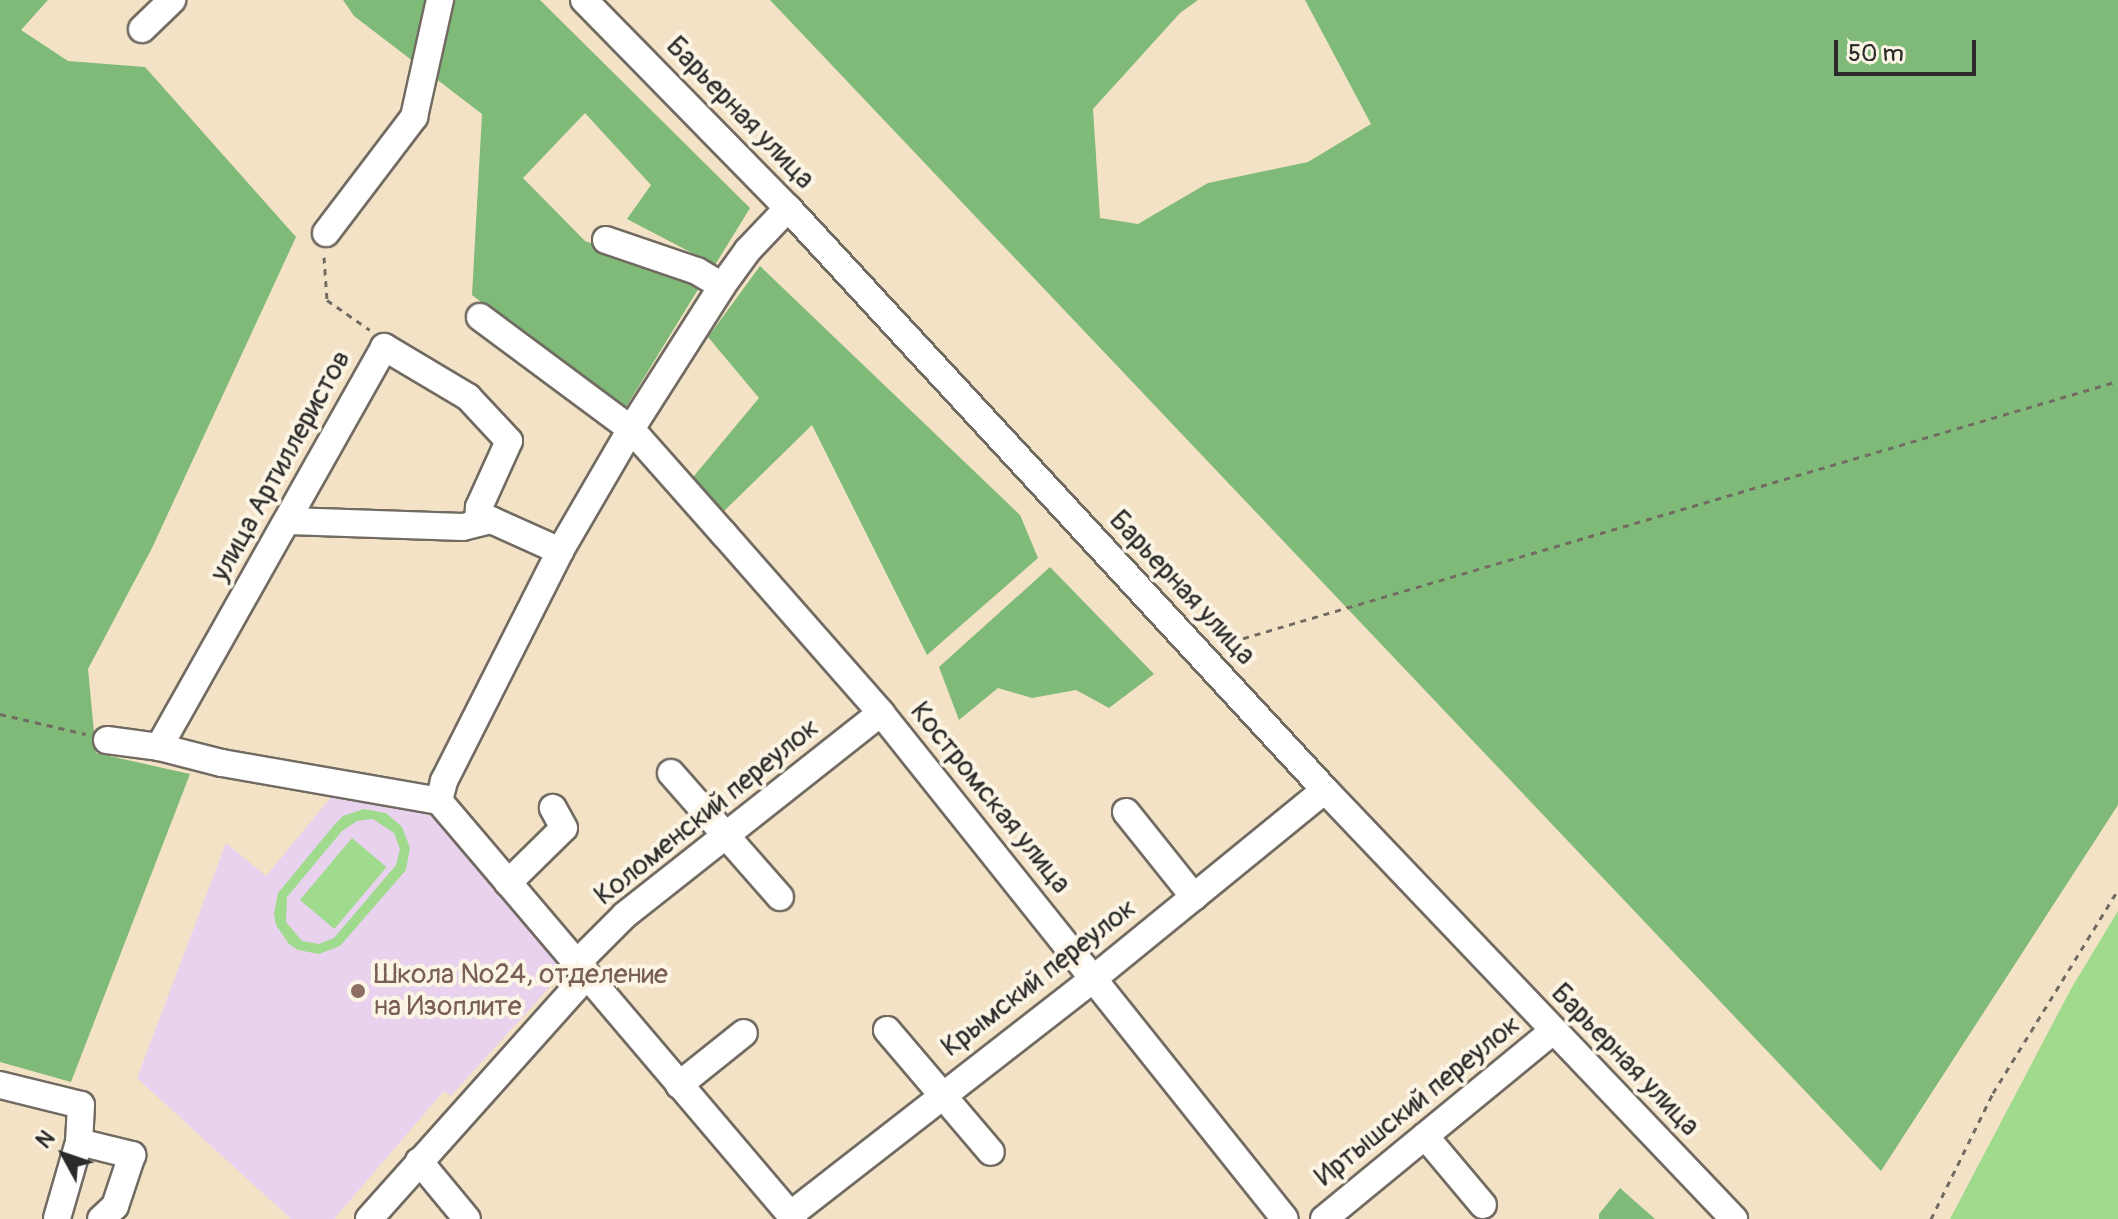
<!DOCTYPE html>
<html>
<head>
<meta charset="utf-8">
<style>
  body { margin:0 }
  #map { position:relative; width:2118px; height:1219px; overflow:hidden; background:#f4e2c7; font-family:Pangolin,sans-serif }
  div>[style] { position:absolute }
  .built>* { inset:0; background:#e8d2ee }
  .green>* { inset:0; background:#9fda8d; transform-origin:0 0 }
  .forest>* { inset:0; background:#7fba78 }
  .path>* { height:3px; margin-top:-1.5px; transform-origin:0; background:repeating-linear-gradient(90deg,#716b62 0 6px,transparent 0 12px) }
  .roads { filter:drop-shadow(2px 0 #716b62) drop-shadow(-2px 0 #716b62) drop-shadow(0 2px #716b62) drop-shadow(0 -2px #716b62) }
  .minor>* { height:26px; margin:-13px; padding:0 13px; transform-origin:13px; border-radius:13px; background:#fff }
  .dots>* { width:22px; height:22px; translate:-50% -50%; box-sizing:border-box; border:4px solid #fcf5e5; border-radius:50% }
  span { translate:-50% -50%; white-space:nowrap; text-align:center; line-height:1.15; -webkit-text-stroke:8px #fcf5e5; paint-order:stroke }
  .street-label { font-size:28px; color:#2b2b2b }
  .education-label { font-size:28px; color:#785e54 }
  .left { translate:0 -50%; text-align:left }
  .north { position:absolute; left:24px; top:1115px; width:80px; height:80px; -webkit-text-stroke:6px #fcf5e5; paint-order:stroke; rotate:310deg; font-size:22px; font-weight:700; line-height:32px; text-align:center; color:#2b2b2b }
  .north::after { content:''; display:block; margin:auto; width:28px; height:36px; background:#2b2b2b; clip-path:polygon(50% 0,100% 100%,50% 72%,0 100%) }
  .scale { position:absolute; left:1834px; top:40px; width:142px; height:36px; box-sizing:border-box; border:4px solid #2b2b2b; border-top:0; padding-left:10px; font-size:24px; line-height:28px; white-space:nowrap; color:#2b2b2b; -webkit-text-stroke:6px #fcf5e5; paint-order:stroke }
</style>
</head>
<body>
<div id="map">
  <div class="built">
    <div style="clip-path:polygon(337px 790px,439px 818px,566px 969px,451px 1096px,444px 1091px,334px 1219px,291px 1219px,137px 1078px,226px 843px,266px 876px)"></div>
  </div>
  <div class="green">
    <div style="clip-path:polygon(evenodd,364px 809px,386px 813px,402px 827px,410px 848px,406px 870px,340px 946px,319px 954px,298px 950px,289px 944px,276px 925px,274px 914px,278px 893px,335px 824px,343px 816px,364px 809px,373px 819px,394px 833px,400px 849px,396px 865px,334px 938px,319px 944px,302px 941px,286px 922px,287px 897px,342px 831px,357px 821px,373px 819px)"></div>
    <div style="left:352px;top:838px;width:45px;height:81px;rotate:40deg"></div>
    <div style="clip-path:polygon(2118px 911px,2118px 1219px,1950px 1219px,2072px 987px)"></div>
  </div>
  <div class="forest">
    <div style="clip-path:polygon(0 0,48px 0,21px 30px,68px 61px,145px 67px,296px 237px,152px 548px,88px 669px,96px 753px,190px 774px,71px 1082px,0 1062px)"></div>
    <div style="clip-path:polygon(343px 0,540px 0,750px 208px,715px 265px,627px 219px,651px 185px,585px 113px,523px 178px,585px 241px,702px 283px,623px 412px,472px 295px,482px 114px,354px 16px)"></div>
    <div style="clip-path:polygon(770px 0,1198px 0,1180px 13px,1093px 109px,1100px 218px,1138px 224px,1208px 183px,1308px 162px,1371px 124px,1305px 0,2118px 0,2118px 805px,1881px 1171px)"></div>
    <div style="clip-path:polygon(760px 266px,1020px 515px,1038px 558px,927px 655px,812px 425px,718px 517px,689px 482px,759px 398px,708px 337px)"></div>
    <div style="clip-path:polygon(1050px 567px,1154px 674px,1109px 708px,1076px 690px,1032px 698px,998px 688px,959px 720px,939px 667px)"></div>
    <div style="clip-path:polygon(1620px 1188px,1655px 1219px,1599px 1219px,1599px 1214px)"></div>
  </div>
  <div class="path">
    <div style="left:324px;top:257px;width:43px;rotate:86deg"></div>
    <div style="left:327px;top:300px;width:52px;rotate:34.9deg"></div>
    <div style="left:1220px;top:645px;width:936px;rotate:-16.38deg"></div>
    <div style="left:0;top:714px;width:88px;rotate:13.1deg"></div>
    <div style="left:1931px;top:1219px;width:140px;rotate:-63.8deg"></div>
    <div style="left:1993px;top:1093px;width:238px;rotate:-58.4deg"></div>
  </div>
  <div class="roads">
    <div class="minor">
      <div style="left:584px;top:0;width:291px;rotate:45.6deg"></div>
      <div style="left:788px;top:208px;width:792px;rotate:47.3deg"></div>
      <div style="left:1325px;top:790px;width:593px;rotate:46.37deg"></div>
      <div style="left:142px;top:29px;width:42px;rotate:-44deg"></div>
      <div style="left:326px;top:233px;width:146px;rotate:-52.8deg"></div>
      <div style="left:414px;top:117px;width:120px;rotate:-77.5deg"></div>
      <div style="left:606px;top:240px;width:96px;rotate:18.8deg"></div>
      <div style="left:697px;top:271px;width:29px;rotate:31deg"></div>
      <div style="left:480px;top:317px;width:188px;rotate:36.6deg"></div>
      <div style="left:631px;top:429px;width:140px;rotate:48.5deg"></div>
      <div style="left:724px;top:534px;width:238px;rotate:48.7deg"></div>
      <div style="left:881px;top:713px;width:647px;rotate:51.4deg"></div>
      <div style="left:289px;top:521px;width:174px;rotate:2deg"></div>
      <div style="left:463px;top:527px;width:29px;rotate:-14deg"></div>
      <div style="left:491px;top:520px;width:76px;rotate:24.2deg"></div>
      <div style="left:107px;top:740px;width:52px;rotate:7.7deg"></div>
      <div style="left:159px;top:747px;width:65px;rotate:14.3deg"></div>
      <div style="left:222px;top:763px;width:220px;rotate:9.9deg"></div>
      <div style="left:159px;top:747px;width:459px;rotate:-60.6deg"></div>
      <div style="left:384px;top:347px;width:98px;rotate:30.8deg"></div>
      <div style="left:468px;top:397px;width:60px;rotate:47deg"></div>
      <div style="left:509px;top:441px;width:72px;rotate:114.4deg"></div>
      <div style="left:479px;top:507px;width:16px;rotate:94deg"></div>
      <div style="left:671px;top:773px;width:165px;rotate:48.7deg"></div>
      <div style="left:439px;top:801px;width:21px;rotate:-76deg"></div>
      <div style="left:444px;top:781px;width:258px;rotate:-63.2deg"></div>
      <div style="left:560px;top:551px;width:141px;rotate:-59.8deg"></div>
      <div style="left:631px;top:429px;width:169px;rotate:-57.5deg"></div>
      <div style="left:722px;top:286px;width:44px;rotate:-54.2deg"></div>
      <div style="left:748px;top:250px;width:58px;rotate:-46.4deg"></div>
      <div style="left:439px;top:801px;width:548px;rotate:49.66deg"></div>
      <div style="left:1126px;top:812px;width:109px;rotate:51.3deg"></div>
      <div style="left:508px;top:883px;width:78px;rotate:-44.5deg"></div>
      <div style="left:564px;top:828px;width:23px;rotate:-119deg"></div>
      <div style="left:577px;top:963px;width:68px;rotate:-45deg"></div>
      <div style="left:625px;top:915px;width:326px;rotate:-38.3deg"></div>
      <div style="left:887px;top:1030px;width:160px;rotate:49.6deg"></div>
      <div style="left:0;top:1085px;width:83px;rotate:13.9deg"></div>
      <div style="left:81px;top:1105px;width:37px;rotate:93deg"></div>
      <div style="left:79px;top:1142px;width:79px;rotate:106.1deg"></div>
      <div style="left:679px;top:1085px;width:83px;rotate:-38.7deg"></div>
      <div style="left:1425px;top:1136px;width:90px;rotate:50deg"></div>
      <div style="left:79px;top:1142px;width:55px;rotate:13.8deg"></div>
      <div style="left:132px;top:1155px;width:54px;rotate:108.4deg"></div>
      <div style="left:115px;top:1206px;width:19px;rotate:137deg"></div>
      <div style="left:419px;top:1161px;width:75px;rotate:50.4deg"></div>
      <div style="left:790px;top:1215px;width:384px;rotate:-37.9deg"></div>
      <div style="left:1093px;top:979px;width:299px;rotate:-39.2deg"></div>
      <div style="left:369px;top:1219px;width:326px;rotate:-48.2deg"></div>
      <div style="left:1324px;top:1219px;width:295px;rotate:-39.4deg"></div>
    </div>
  </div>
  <div class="dots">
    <div style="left:358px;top:991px;background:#8d6e63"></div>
  </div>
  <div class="street-label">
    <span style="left:740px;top:113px;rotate:46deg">Барьерная улица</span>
    <span style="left:281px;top:466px;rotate:-61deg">улица Артиллеристов</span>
    <span style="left:1182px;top:588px;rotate:47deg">Барьерная улица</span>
    <span style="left:990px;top:798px;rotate:51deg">Костромская улица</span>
    <span style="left:707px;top:812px;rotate:-39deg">Коломенский переулок</span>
    <span style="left:1039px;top:978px;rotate:-38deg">Крымский переулок</span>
    <span style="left:1625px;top:1060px;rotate:46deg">Барьерная улица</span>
    <span style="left:1418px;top:1101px;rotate:-39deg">Иртышский переулок</span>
  </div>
  <div class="education-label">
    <span class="left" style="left:374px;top:991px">Школа №24, отделение<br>на Изоплите</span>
  </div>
  <div class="north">N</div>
  <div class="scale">50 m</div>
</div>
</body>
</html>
